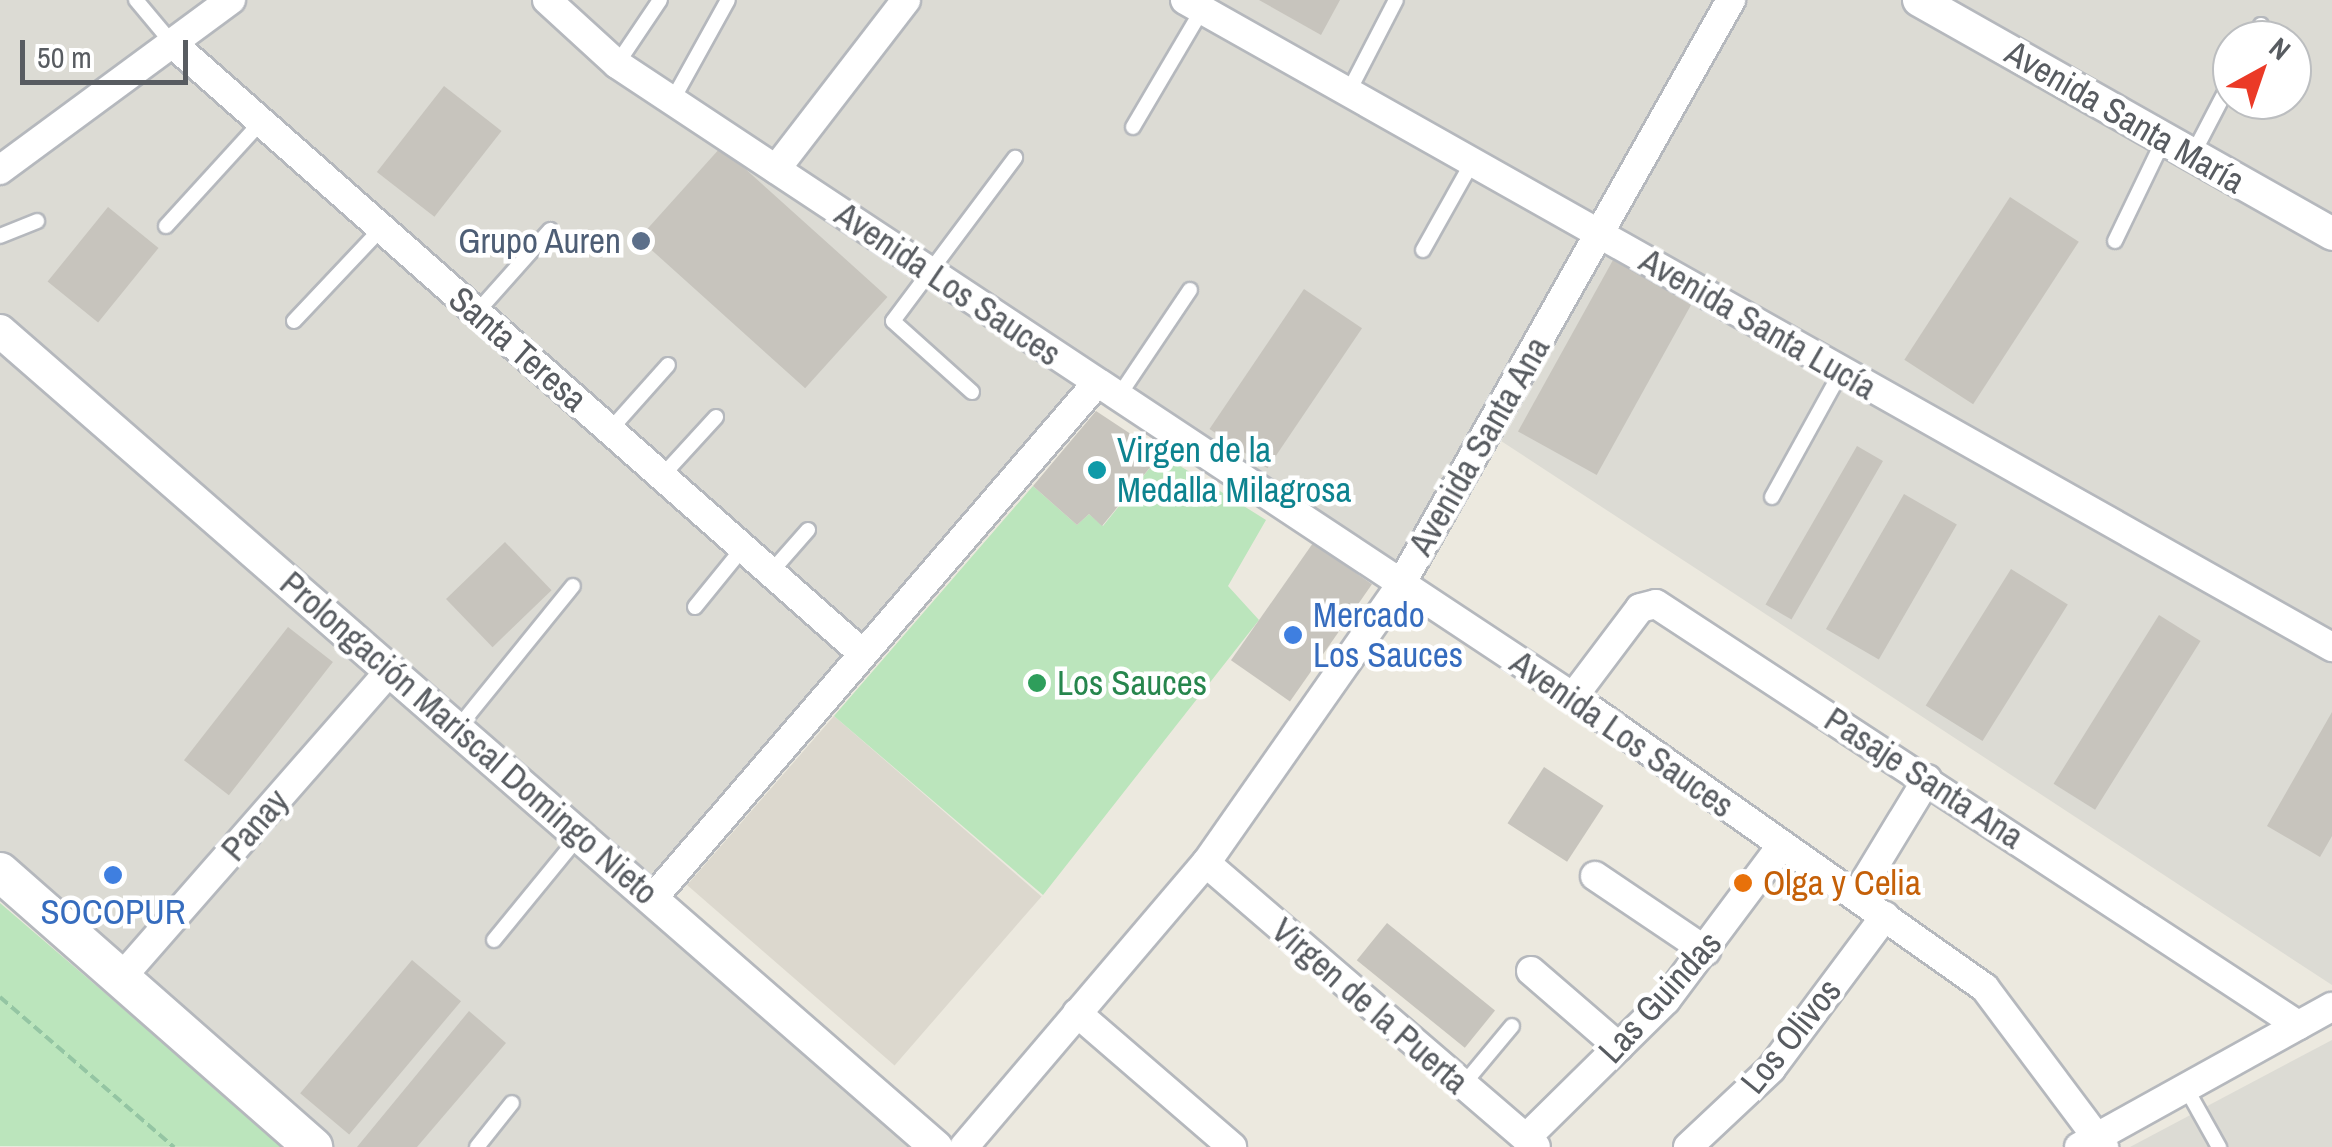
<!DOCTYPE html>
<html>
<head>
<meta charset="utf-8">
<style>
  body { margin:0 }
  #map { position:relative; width:2332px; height:1147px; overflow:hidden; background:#ece9df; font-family:"Archivo Narrow",sans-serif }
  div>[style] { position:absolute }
  .industrial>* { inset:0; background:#dcdbd4 }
  .education>* { inset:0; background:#dcd8ce; transform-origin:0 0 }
  .green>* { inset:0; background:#bbe5bc }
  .building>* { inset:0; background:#c7c4bd; transform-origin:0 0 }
  .path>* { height:4px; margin-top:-2px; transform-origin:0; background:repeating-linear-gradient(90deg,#94c5a3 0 10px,transparent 0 15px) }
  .roads { filter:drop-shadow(2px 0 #b5b8bd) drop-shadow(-2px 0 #b5b8bd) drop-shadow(0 2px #b5b8bd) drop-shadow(0 -2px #b5b8bd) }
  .service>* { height:14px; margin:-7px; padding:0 7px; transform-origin:7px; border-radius:7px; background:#fff }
  .minor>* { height:28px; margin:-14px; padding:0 14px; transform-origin:14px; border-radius:14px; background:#fff }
  .tertiary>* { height:32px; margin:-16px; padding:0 16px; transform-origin:16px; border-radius:16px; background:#fff }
  .secondary>* { height:38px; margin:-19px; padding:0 19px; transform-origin:19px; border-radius:19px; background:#fff }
  .dots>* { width:28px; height:28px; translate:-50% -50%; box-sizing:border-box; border:5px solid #fff; border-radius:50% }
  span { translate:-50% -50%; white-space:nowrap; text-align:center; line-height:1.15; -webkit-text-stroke:9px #fff; paint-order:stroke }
  .street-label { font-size:35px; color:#585c61 }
  .service-label { font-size:35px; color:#4e5e75 }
  .right { translate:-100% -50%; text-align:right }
  .culture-label { font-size:35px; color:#0d838f }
  .left { translate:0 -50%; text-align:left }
  .shop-label { font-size:35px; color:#366cbe }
  .leisure-label { font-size:35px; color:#27864d }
  .food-label { font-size:35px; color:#c56008 }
  .north { position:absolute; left:2212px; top:20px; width:100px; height:100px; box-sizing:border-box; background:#fff; border:2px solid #bcbec0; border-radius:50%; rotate:40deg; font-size:28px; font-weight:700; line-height:40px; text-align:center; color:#585c61 }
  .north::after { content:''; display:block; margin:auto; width:35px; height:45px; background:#eb3a27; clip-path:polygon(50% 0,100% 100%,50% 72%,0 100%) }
  .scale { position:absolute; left:20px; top:40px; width:168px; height:45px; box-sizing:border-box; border:5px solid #585c61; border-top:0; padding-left:12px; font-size:30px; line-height:35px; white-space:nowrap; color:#585c61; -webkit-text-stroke:8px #fff; paint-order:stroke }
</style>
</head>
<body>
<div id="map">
  <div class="industrial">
    <div style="clip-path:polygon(evenodd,0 0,2332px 0,2332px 985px,1498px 439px,1399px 567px,1112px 382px,662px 876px,663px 909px,934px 1147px,331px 1147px,0 862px,0 0,2232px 40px,2292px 40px,2292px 100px,2232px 100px,2232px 40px)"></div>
    <div style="clip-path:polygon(2332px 1040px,2332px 1147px,2130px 1147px)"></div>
  </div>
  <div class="education">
    <div style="left:834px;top:716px;width:275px;height:224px;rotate:41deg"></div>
  </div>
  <div class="green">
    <div style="clip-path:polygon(1161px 454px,1266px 520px,1228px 586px,1259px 620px,1043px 895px,834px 716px,1033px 486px,1077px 525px,1089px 514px,1103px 526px)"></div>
    <div style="clip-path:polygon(0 903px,169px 1048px,284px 1147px,0 1146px)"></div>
  </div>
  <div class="building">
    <div style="clip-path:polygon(1259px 0,1340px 0,1321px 35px)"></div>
    <div style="left:444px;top:86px;width:73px;height:109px;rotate:38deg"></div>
    <div style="left:721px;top:147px;width:224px;height:123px;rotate:42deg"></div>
    <div style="left:2010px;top:197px;width:82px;height:194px;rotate:33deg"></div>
    <div style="left:108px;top:207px;width:65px;height:96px;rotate:39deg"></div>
    <div style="left:1613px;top:260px;width:90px;height:196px;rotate:29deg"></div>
    <div style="left:1304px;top:289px;width:70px;height:169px;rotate:34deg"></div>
    <div style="clip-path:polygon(1096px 411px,1161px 454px,1102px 526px,1089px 514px,1077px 525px,1033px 486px)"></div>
    <div style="left:1857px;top:446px;width:30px;height:183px;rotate:30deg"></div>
    <div style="left:1904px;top:494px;width:61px;height:156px;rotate:30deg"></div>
    <div style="left:505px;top:542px;width:67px;height:82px;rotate:46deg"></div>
    <div style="left:1313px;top:543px;width:72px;height:143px;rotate:35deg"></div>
    <div style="left:2011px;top:569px;width:67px;height:161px;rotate:32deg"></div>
    <div style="left:2159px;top:615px;width:49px;height:199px;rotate:32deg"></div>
    <div style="left:288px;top:627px;width:57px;height:169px;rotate:38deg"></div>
    <div style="clip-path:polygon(2332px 712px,2332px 836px,2320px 857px,2267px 826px)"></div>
    <div style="left:1544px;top:767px;width:71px;height:67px;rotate:33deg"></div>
    <div style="left:1387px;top:923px;width:139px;height:48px;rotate:39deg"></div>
    <div style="left:412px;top:960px;width:64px;height:174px;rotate:40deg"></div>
    <div style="clip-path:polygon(469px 1011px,506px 1043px,417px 1147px,357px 1147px)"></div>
  </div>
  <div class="path">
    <div style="left:0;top:997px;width:230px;rotate:40.8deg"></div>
  </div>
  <div class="roads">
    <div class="service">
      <div style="left:136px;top:0;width:56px;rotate:50.1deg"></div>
      <div style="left:2253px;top:40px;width:17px;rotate:-62deg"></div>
      <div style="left:617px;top:64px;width:77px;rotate:-56.1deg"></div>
      <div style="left:1349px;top:91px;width:102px;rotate:-62.7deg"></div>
      <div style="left:672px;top:101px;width:115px;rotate:-61deg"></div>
      <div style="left:1133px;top:127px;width:136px;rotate:-59.5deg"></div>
      <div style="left:2193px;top:154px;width:85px;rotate:-62.5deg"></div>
      <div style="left:166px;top:226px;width:141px;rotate:-47.6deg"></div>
      <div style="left:0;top:236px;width:40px;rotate:-22deg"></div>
      <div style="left:2115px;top:241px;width:113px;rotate:-64.3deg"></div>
      <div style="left:1423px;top:250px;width:102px;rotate:-60.7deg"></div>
      <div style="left:477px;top:312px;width:110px;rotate:-48.3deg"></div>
      <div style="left:294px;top:321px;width:125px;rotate:-46.6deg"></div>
      <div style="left:972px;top:392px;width:106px;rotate:-138.1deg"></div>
      <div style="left:893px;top:321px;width:204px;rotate:-53.2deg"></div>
      <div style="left:1118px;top:397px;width:129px;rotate:-56.1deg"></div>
      <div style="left:610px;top:430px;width:87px;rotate:-48.3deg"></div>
      <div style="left:662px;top:476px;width:80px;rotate:-47.5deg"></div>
      <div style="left:1772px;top:497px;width:141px;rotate:-61.1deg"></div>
      <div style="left:771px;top:572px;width:56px;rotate:-48.6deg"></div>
      <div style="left:695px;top:607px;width:76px;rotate:-50.9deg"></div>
      <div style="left:457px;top:729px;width:184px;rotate:-51deg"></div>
      <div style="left:494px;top:940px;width:134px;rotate:-50.7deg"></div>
      <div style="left:1462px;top:1086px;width:78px;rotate:-50.2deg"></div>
      <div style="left:2186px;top:1088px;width:68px;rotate:60.8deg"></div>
      <div style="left:477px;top:1147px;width:56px;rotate:-51.5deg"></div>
    </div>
    <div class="minor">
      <div style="left:547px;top:0;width:95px;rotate:42.4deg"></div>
      <div style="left:617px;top:64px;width:1147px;rotate:33.51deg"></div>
      <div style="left:1573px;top:697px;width:504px;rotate:35.23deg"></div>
      <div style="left:1985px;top:988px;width:199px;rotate:53.2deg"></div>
      <div style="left:1185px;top:0;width:1317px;rotate:29.43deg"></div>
      <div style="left:172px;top:43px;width:922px;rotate:41.48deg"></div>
      <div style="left:776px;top:169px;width:213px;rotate:-52.4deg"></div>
      <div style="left:0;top:170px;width:287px;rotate:-36.4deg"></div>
      <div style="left:1573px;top:697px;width:111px;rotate:-53deg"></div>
      <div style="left:1640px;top:608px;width:16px;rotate:-14deg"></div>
      <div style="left:1656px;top:604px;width:768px;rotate:33.26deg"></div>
      <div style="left:1206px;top:863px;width:435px;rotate:40.7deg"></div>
      <div style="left:1595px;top:876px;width:134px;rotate:34deg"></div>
      <div style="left:1856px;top:896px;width:137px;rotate:-58.7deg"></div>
      <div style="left:653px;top:898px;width:679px;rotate:-49.24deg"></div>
      <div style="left:1531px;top:971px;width:116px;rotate:40.8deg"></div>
      <div style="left:120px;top:979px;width:410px;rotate:-48.8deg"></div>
      <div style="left:1077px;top:1013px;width:205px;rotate:40.8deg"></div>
      <div style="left:1526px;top:1138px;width:197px;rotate:-44.6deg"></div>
      <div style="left:1666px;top:1000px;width:194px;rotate:-53.2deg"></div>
      <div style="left:964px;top:1147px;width:373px;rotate:-49.6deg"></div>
      <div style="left:1206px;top:863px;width:340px;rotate:-55deg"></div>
      <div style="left:1401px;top:584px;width:671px;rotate:-60.53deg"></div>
      <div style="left:1688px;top:1147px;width:114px;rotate:-43.2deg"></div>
      <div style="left:1771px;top:1069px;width:191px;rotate:-53.3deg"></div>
      <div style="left:2079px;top:1147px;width:289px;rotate:-29deg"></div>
    </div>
    <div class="tertiary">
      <div style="left:1919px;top:0;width:475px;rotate:29.5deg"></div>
      <div style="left:0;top:331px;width:1242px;rotate:41.08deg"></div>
    </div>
    <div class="secondary">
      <div style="left:0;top:872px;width:417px;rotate:41.3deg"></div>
    </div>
  </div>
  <div class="dots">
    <div style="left:641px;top:241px;background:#5c6f8a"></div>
    <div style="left:1097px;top:470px;background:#0f9aa8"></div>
    <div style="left:1293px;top:635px;background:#3f7fe0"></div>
    <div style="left:1037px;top:683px;background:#2e9e5b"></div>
    <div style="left:113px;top:875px;background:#3f7fe0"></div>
    <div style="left:1743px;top:883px;background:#e8710a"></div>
  </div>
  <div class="street-label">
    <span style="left:2125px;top:117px;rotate:30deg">Avenida Santa María</span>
    <span style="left:948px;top:284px;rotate:34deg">Avenida Los Sauces</span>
    <span style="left:1758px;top:324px;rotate:30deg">Avenida Santa Lucía</span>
    <span style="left:518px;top:349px;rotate:41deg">Santa Teresa</span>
    <span style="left:1479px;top:446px;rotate:-60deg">Avenida Santa Ana</span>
    <span style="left:1622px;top:734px;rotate:35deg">Avenida Los Sauces</span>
    <span style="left:469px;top:738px;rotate:41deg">Prolongación Mariscal Domingo Nieto</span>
    <span style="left:1924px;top:778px;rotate:33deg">Pasaje Santa Ana</span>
    <span style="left:255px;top:825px;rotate:-49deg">Panay</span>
    <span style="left:1660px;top:997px;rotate:-48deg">Las Guindas</span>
    <span style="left:1370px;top:1006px;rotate:41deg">Virgen de la Puerta</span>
    <span style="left:1791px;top:1036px;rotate:-51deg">Los Olivos</span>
  </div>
  <div class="service-label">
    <span class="right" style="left:621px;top:241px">Grupo Auren</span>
  </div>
  <div class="culture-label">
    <span class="left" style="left:1117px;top:470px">Virgen de la<br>Medalla Milagrosa</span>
  </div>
  <div class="shop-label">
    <span class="left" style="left:1313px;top:635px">Mercado<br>Los Sauces</span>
    <span style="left:113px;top:912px">SOCOPUR</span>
  </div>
  <div class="leisure-label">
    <span class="left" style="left:1057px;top:683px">Los Sauces</span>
  </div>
  <div class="food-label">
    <span class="left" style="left:1763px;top:883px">Olga y Celia</span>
  </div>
  <div class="north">N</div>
  <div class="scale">50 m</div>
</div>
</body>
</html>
